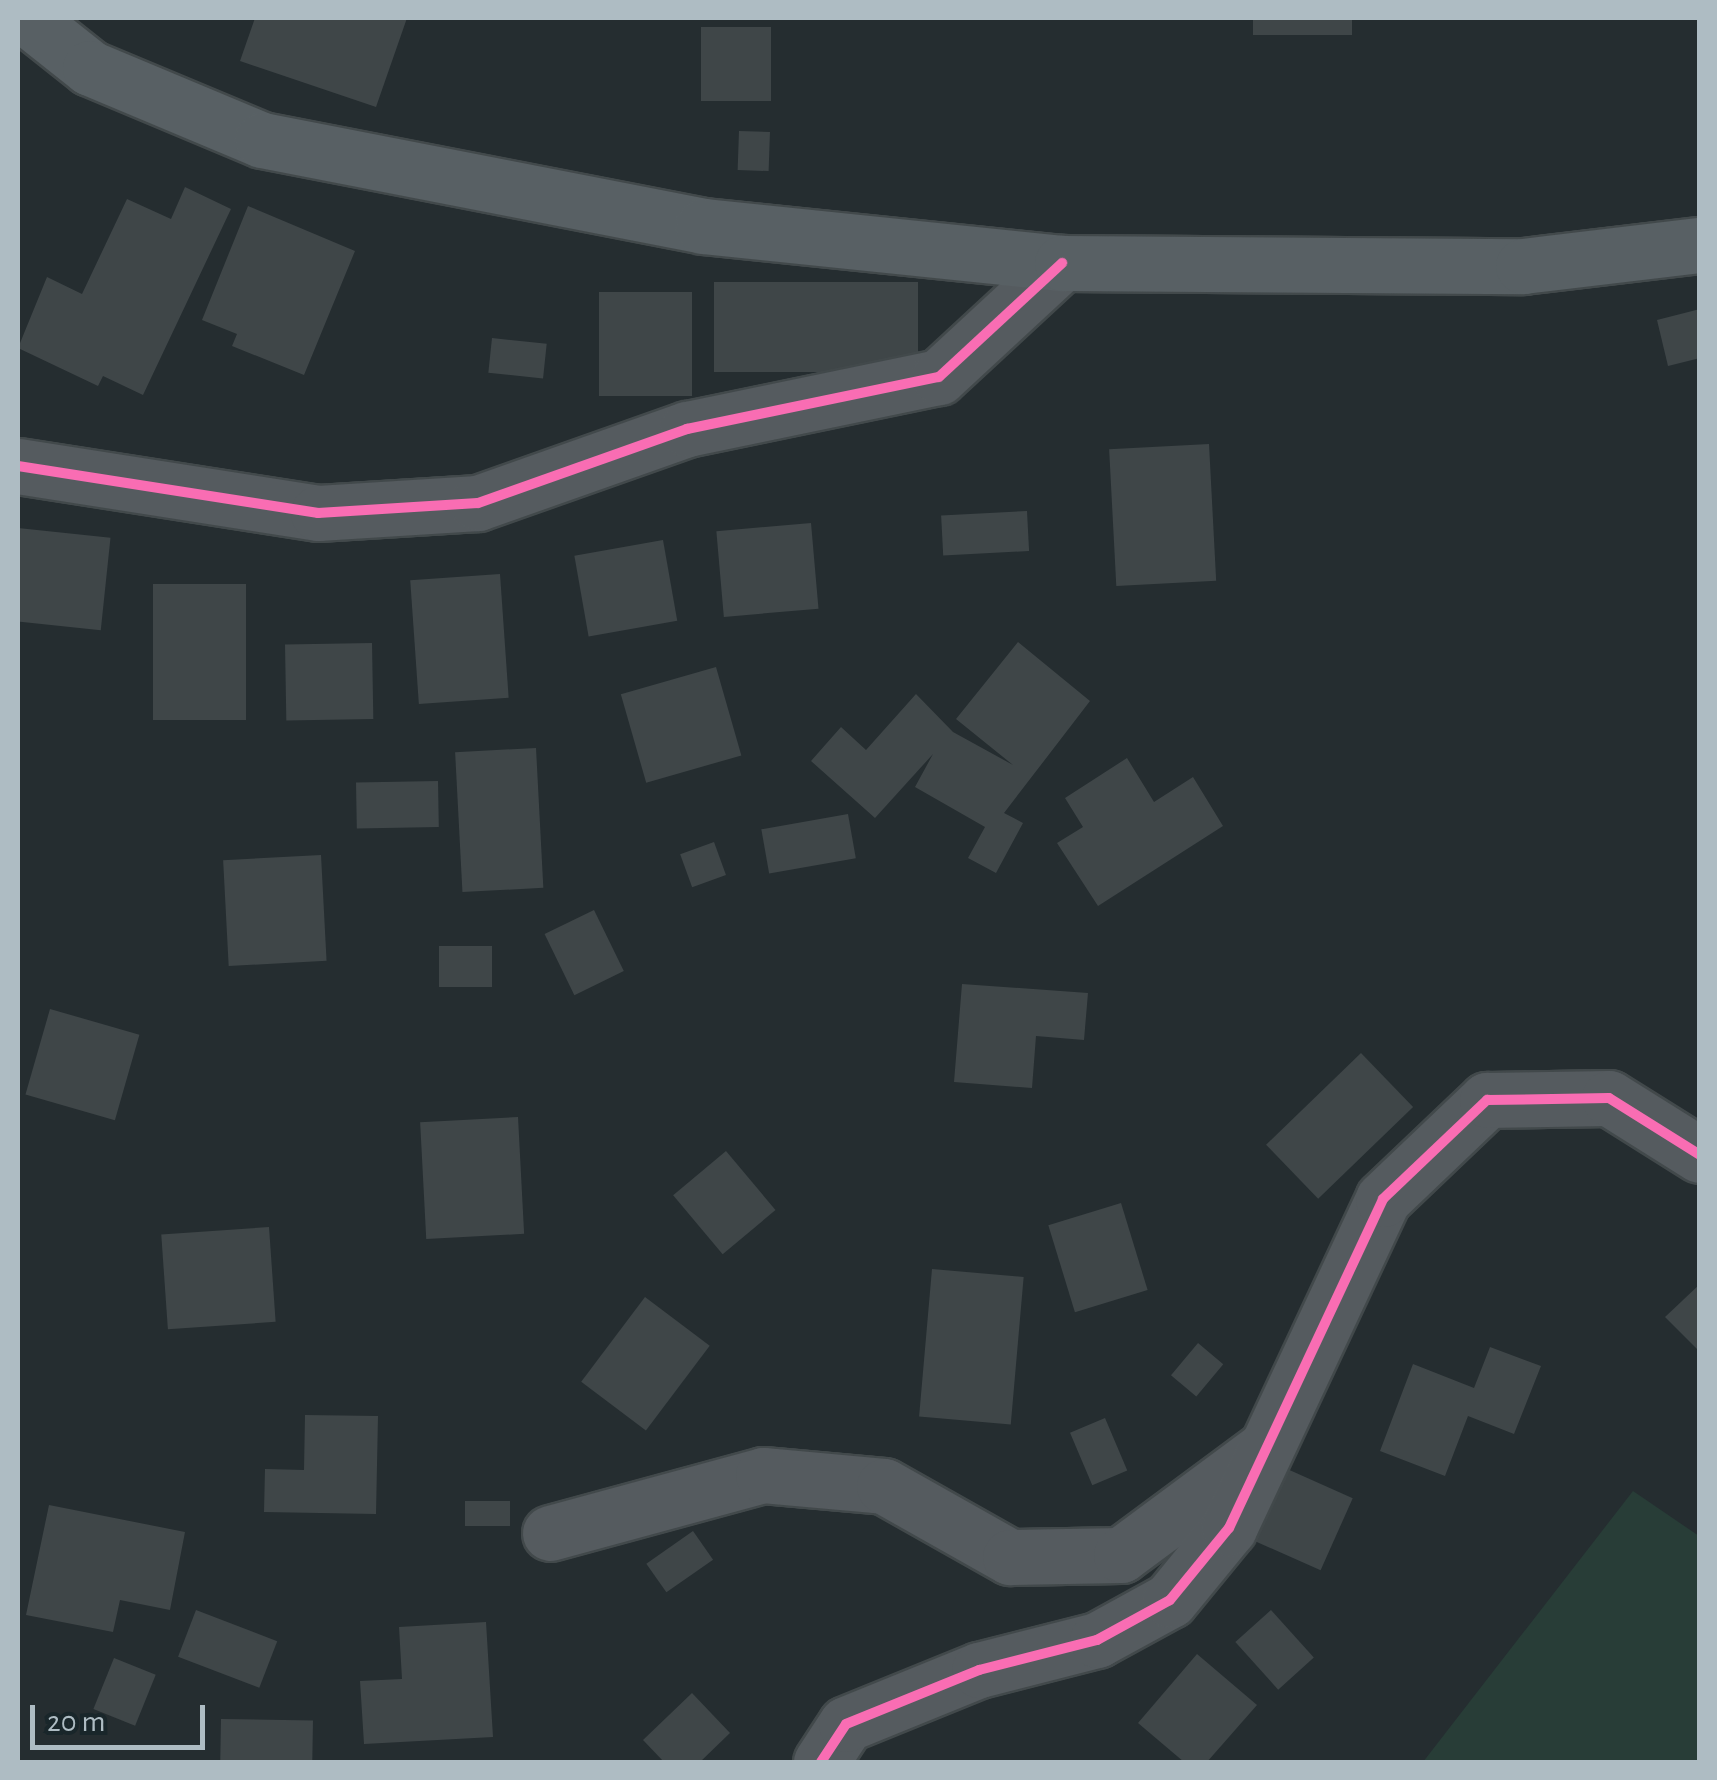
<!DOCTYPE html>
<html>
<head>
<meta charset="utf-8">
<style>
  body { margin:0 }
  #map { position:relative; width:1717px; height:1780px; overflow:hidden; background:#252d30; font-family:"Alegreya Sans",sans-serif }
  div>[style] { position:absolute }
  .green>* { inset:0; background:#283d37 }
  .building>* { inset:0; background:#3f4648; transform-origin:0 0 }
  .roads { filter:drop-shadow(2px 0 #42494b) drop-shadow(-2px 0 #42494b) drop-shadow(0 2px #42494b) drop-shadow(0 -2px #42494b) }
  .street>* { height:55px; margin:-27.5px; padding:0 27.5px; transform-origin:27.5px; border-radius:27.5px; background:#555b5f }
  .secondary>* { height:55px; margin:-27.5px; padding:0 27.5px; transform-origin:27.5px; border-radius:27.5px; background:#586064 }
  .cycleway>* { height:10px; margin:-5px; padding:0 5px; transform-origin:5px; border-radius:5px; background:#f96db3 }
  span { translate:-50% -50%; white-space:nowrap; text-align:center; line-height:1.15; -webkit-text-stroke:9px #19262a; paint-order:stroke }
  .frame { position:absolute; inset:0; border:20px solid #aebcc3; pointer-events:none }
  .scale { position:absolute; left:30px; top:1705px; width:175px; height:45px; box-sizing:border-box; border:5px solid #aebcc3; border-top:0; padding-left:12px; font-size:30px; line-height:35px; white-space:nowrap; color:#aebcc3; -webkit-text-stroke:8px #19262a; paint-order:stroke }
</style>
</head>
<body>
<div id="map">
  <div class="green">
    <div style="clip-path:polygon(1633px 1491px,1699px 1536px,1699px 1762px,1423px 1762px)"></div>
  </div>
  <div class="building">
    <div style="clip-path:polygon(255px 18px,407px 18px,376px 107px,240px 61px)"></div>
    <div style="left:1253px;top:18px;width:99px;height:17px"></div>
    <div style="left:701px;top:27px;width:70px;height:74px"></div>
    <div style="left:739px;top:131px;width:31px;height:39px;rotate:2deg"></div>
    <div style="clip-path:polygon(185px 187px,231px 209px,143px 395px,103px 376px,98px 386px,18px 348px,47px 277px,82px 294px,127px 199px,171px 219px)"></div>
    <div style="clip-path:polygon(248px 206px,355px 251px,304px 375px,232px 346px,237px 334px,202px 320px)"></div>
    <div style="left:918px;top:282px;width:90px;height:204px;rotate:90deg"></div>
    <div style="left:692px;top:292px;width:104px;height:93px;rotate:90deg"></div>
    <div style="clip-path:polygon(1700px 309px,1700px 358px,1668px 366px,1657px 320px)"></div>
    <div style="left:492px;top:338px;width:55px;height:35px;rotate:6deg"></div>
    <div style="left:1209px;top:444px;width:137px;height:100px;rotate:87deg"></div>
    <div style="left:1027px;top:511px;width:40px;height:86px;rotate:87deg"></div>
    <div style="left:811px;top:523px;width:86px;height:95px;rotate:85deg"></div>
    <div style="left:18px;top:528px;width:93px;height:93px;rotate:6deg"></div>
    <div style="left:663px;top:540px;width:82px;height:90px;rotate:80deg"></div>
    <div style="left:500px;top:574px;width:124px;height:90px;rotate:86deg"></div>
    <div style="left:153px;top:584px;width:93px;height:136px"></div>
    <div style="clip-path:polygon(1018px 642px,1090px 701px,1004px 813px,1023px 823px,996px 873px,968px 858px,985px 827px,915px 787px,933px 754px,875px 818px,811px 761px,841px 727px,866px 750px,916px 694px,953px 732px,1013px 765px,956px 719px)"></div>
    <div style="left:372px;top:643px;width:76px;height:87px;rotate:89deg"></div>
    <div style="left:716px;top:667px;width:92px;height:99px;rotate:74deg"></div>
    <div style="left:536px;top:748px;width:140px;height:81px;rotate:87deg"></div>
    <div style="clip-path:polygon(1127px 758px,1154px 802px,1193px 777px,1223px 826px,1098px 906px,1057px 843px,1083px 827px,1065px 798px)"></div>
    <div style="left:438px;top:781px;width:46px;height:82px;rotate:89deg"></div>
    <div style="left:848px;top:814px;width:45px;height:88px;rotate:80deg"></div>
    <div style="left:714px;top:842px;width:35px;height:36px;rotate:70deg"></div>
    <div style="left:321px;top:855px;width:106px;height:98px;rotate:87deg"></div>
    <div style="left:594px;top:910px;width:68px;height:55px;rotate:64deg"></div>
    <div style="left:439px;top:946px;width:53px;height:41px"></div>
    <div style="clip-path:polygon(962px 984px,1088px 993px,1084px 1040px,1036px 1036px,1032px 1088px,954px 1082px)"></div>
    <div style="left:50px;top:1009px;width:93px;height:89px;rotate:16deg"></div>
    <div style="left:1361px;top:1053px;width:75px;height:132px;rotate:46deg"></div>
    <div style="left:518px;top:1117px;width:117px;height:98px;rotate:87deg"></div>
    <div style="left:726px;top:1151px;width:77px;height:69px;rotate:50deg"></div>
    <div style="left:1121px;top:1203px;width:91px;height:76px;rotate:73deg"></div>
    <div style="left:269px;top:1227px;width:95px;height:108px;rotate:86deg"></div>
    <div style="left:932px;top:1269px;width:92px;height:148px;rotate:5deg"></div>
    <div style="clip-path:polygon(1700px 1284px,1700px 1352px,1665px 1317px)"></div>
    <div style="left:645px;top:1297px;width:81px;height:106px;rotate:37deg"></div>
    <div style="left:1198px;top:1343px;width:33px;height:42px;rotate:40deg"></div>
    <div style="clip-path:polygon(1490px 1347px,1541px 1366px,1514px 1434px,1468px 1416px,1445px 1476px,1380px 1451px,1413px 1364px,1474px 1388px)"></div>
    <div style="clip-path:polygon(305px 1415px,378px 1416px,376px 1514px,264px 1512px,265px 1469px,304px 1470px)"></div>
    <div style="left:1105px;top:1418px;width:57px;height:38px;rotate:67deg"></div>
    <div style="left:1276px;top:1464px;width:84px;height:79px;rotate:24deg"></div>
    <div style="left:465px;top:1501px;width:45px;height:25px"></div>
    <div style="clip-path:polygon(49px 1505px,185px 1532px,170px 1610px,120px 1600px,113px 1632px,26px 1615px)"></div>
    <div style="left:693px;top:1531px;width:35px;height:57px;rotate:55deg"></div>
    <div style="left:196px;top:1610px;width:87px;height:50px;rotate:21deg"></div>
    <div style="left:1271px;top:1610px;width:64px;height:48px;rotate:48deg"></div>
    <div style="clip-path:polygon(486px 1622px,493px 1737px,364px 1744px,360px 1681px,402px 1679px,399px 1627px)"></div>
    <div style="clip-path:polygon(1197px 1654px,1257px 1705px,1207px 1762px,1184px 1762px,1138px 1723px)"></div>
    <div style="left:114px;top:1658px;width:45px;height:55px;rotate:22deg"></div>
    <div style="clip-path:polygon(692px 1693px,730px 1733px,700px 1762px,664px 1762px,643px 1740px)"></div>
    <div style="left:221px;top:1719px;width:92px;height:43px;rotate:1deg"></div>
  </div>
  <div class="roads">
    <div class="street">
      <div style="left:18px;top:466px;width:304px;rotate:8.9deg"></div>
      <div style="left:318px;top:513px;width:160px;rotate:-3.6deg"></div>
      <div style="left:478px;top:503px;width:222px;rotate:-19.5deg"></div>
      <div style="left:687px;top:429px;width:257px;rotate:-11.7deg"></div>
      <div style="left:939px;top:377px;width:168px;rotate:-42.8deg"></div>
      <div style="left:550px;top:1533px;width:221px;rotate:-15.2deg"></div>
      <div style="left:763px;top:1475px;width:121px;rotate:5.2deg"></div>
      <div style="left:884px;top:1486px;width:145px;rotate:29.4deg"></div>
      <div style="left:1010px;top:1557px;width:111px;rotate:-1deg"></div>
      <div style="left:1121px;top:1555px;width:177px;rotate:-36.5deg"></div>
      <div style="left:821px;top:1762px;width:45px;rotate:-56.7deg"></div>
      <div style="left:846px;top:1724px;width:144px;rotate:-22.1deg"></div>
      <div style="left:979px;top:1670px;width:122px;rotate:-14.3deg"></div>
      <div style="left:1097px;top:1640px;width:83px;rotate:-28.7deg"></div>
      <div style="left:1170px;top:1600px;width:93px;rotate:-50.7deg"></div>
      <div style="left:1229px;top:1528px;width:363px;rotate:-64.9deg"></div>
      <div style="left:1383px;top:1199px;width:144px;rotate:-43.6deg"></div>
      <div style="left:1487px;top:1100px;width:122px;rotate:-0.9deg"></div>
      <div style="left:1609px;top:1098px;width:107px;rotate:32.1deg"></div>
    </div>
    <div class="secondary">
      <div style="left:27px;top:18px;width:80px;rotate:38.4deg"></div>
      <div style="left:90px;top:68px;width:186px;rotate:22.7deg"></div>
      <div style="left:262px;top:140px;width:449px;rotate:11deg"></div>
      <div style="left:703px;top:226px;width:361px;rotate:5.9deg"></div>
      <div style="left:1062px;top:263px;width:461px;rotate:0.4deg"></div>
      <div style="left:1523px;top:266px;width:178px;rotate:-6.8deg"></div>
    </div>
  </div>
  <div class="cycleway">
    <div style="left:18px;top:466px;width:304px;rotate:8.9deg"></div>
    <div style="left:318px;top:513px;width:160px;rotate:-3.6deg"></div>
    <div style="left:478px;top:503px;width:222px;rotate:-19.5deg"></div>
    <div style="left:687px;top:429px;width:257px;rotate:-11.7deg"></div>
    <div style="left:939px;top:377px;width:168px;rotate:-42.8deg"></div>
    <div style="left:821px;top:1762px;width:45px;rotate:-56.7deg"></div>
    <div style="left:846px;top:1724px;width:144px;rotate:-22.1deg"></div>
    <div style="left:979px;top:1670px;width:122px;rotate:-14.3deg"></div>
    <div style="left:1097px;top:1640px;width:83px;rotate:-28.7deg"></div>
    <div style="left:1170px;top:1600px;width:93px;rotate:-50.7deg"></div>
    <div style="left:1229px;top:1528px;width:363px;rotate:-64.9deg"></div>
    <div style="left:1383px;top:1199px;width:144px;rotate:-43.6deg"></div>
    <div style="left:1487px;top:1100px;width:122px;rotate:-0.9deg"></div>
    <div style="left:1609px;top:1098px;width:107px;rotate:32.1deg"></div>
  </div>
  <div class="frame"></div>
  <div class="scale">20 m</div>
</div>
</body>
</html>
